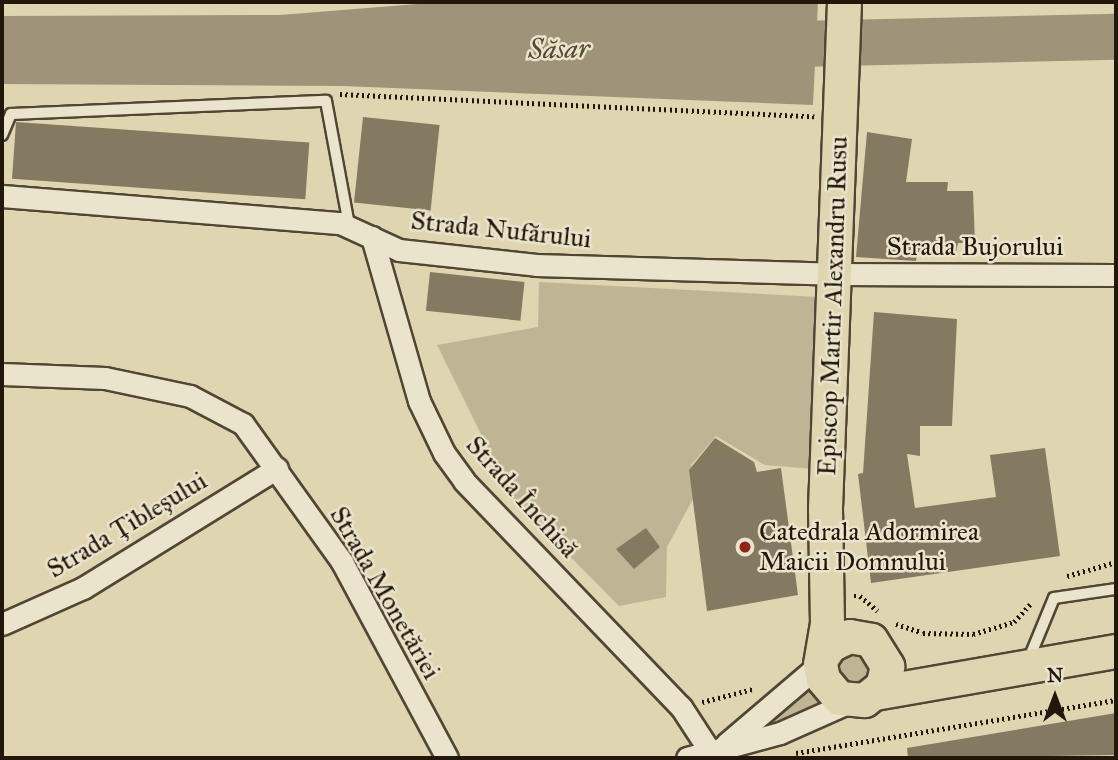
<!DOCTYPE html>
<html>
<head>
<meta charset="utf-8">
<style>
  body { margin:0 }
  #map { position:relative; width:1118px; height:760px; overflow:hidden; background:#dfd5b1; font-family:"IM FELL Great Primer",serif }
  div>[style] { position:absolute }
  .green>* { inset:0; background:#bfb595 }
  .water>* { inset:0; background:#9f9479 }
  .river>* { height:46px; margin:-23px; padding:0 23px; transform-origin:23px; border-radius:23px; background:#9f9479 }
  .building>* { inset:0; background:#847a61; transform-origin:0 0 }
  .path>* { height:4.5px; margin-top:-2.25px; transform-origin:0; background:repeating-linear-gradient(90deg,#22170b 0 2px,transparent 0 5.5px) }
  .roads { filter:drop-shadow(2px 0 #514634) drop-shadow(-2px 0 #514634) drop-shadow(0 2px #514634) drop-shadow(0 -2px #514634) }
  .lane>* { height:10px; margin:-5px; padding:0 5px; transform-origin:5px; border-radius:5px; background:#eae4cc }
  .street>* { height:21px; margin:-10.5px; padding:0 10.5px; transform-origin:10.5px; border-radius:10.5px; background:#eae4cc }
  .primary>* { height:33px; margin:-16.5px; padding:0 16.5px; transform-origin:16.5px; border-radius:16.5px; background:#dfd5b1 }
  .dots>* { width:19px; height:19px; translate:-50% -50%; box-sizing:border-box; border:4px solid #eae4cc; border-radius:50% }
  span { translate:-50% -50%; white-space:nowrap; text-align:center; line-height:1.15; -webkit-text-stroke:5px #eae4cc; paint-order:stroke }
  .street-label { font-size:26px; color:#22170b }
  .poi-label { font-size:26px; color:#22170b }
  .left { translate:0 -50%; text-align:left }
  .water-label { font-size:28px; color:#544937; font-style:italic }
  .frame { position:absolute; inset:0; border:4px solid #22170b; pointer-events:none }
  .north { position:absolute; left:1020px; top:662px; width:70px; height:70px; -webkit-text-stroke:5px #eae4cc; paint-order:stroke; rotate:0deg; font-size:19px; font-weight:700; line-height:28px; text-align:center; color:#22170b }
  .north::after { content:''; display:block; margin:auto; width:24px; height:32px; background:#22170b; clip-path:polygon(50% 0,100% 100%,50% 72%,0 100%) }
</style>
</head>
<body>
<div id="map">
  <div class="green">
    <div style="clip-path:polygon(539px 282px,818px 297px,815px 469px,765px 465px,716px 436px,691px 465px,693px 499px,667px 547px,666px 597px,619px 606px,513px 499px,437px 345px,538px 327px)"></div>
    <div style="clip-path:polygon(852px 651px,867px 657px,871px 672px,861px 685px,846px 685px,835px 665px)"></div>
    <div style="clip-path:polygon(805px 687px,822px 707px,750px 731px)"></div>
  </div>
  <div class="water">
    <div style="clip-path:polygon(442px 2px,818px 2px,813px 105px,343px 86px,2px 84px,2px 16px,280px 15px)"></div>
  </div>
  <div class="river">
    <div style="left:755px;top:45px;width:361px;rotate:-1.3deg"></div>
  </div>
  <div class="building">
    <div style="left:363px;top:117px;width:77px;height:86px;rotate:6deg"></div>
    <div style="left:16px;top:122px;width:294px;height:57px;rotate:4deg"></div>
    <div style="clip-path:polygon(867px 132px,912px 139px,906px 182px,948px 182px,947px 191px,973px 191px,975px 243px,958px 243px,955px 256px,917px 255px,916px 261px,856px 257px)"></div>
    <div style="left:430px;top:272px;width:95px;height:39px;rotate:6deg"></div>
    <div style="clip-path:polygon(874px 312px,957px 319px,952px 426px,920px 426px,920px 456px,907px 454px,915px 508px,996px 497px,990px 455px,1045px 448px,1060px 556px,871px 583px,858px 474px,863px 473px)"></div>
    <div style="clip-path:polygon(715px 438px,754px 462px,757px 472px,781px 468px,798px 595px,707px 611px,689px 470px)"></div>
    <div style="clip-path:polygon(646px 528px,660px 547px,634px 569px,616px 549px)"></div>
    <div style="clip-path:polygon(1116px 713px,1116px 755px,908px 758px,907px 748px)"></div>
  </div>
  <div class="path">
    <div style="left:340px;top:94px;width:475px;rotate:2.7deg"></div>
    <div style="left:1067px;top:576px;width:51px;rotate:-15.9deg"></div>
    <div style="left:854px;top:596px;width:6px"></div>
    <div style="left:860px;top:596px;width:23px;rotate:40deg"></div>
    <div style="left:896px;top:624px;width:28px;rotate:18deg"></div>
    <div style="left:923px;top:633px;width:50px;rotate:1.1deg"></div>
    <div style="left:973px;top:634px;width:43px;rotate:-16.3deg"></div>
    <div style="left:1014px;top:622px;width:24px;rotate:-48deg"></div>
    <div style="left:702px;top:702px;width:53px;rotate:-14.3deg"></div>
    <div style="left:796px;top:753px;width:324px;rotate:-9.4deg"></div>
  </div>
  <div class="roads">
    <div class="lane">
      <div style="left:2px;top:135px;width:23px;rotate:-67deg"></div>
      <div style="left:11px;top:114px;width:315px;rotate:-2.4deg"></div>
      <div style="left:326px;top:101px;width:126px;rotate:79.5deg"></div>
      <div style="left:1028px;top:661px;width:68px;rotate:-67.6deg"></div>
      <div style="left:1054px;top:598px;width:63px;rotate:-8.3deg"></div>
    </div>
    <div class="street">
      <div style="left:2px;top:196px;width:339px;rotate:4.6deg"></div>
      <div style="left:340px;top:223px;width:65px;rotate:24.6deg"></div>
      <div style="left:399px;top:250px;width:138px;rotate:6.2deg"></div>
      <div style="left:536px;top:265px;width:297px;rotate:1.7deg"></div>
      <div style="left:833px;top:274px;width:283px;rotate:0.2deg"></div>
      <div style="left:372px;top:237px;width:171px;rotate:74deg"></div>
      <div style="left:419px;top:401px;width:58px;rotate:64.3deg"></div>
      <div style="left:444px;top:453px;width:34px;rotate:54deg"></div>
      <div style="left:464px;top:481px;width:313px;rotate:46.2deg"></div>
      <div style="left:681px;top:707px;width:51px;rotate:56.9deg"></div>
      <div style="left:2px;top:374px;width:103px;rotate:2.2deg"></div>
      <div style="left:105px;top:378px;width:87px;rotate:12deg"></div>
      <div style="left:190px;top:396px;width:60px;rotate:27.8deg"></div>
      <div style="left:243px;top:424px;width:170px;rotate:54.3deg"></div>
      <div style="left:342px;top:562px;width:222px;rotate:61.8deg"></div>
      <div style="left:2px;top:624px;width:89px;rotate:-24deg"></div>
      <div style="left:83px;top:588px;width:228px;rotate:-31.7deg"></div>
      <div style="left:726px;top:744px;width:123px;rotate:-40.4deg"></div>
      <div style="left:687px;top:758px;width:96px;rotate:-15deg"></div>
      <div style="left:780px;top:733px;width:79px;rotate:-24deg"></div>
    </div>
    <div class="primary">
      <div style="left:824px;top:654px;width:11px;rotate:-56deg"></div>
      <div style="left:830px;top:645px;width:21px;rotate:-25deg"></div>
      <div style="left:849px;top:636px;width:22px;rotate:10deg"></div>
      <div style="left:871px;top:640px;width:31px;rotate:58deg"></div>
      <div style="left:887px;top:666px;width:21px;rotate:104deg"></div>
      <div style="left:882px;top:686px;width:23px;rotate:142deg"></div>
      <div style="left:864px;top:700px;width:25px;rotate:-175deg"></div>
      <div style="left:839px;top:698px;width:25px;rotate:-130deg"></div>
      <div style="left:823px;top:679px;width:15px;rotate:-101deg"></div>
      <div style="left:820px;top:664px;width:42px;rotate:-80.3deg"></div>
      <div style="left:827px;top:623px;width:115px;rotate:-91deg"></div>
      <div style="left:825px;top:508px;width:506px;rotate:-87.85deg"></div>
      <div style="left:875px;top:693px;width:245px;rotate:-9.9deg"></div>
    </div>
  </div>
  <div class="dots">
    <div style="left:745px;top:547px;background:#8f2418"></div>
  </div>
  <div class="street-label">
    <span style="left:501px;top:230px;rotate:6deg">Strada Nufărului</span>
    <span style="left:975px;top:247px">Strada Bujorului</span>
    <span style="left:833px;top:306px;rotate:-88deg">Episcop Martir Alexandru Rusu</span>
    <span style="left:522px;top:497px;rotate:48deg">Strada Închisă</span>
    <span style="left:127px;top:525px;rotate:-31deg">Strada Țibleșului</span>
    <span style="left:385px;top:593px;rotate:60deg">Strada Monetăriei</span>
  </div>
  <div class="poi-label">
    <span class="left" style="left:759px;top:547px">Catedrala Adormirea<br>Maicii Domnului</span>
  </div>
  <div class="water-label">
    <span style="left:559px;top:49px;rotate:-1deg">Săsar</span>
  </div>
  <div class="frame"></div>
  <div class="north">N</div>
</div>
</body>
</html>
